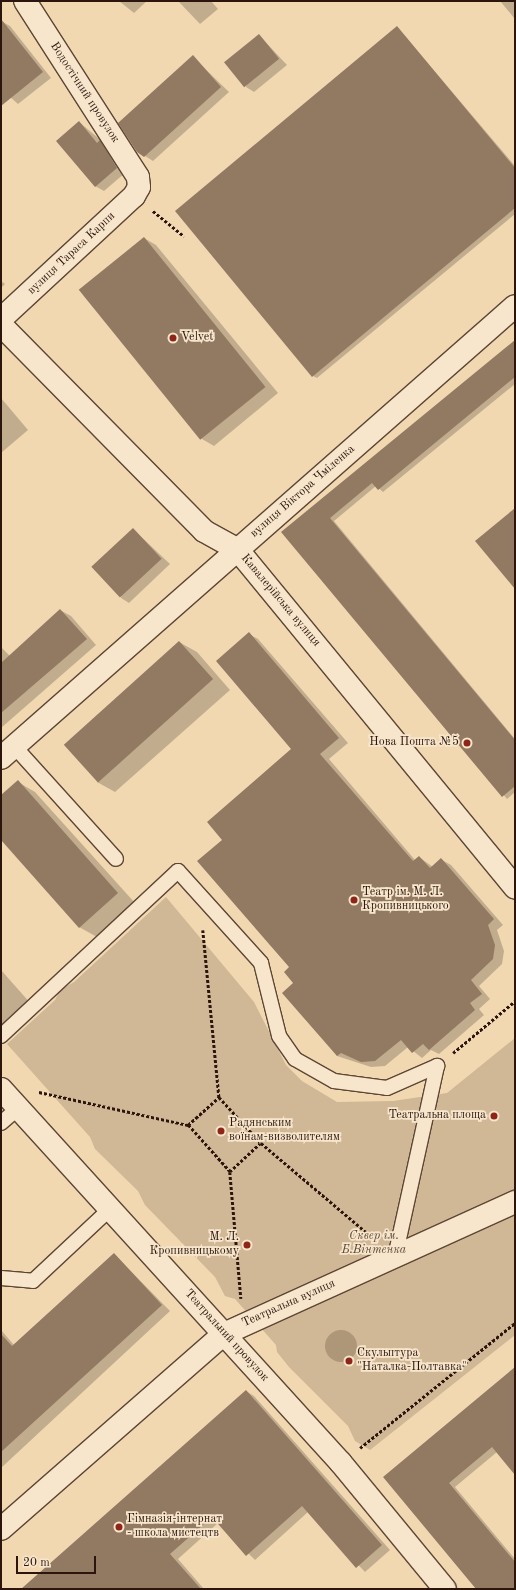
<!DOCTYPE html>
<html>
<head>
<meta charset="utf-8">
<style>
  body { margin:0 }
  #map { position:relative; width:516px; height:1590px; overflow:hidden; background:#f2d8b1; font-family:"Old Standard TT",serif }
  div>[style] { position:absolute }
  .green>* { inset:0; background:#d0b795 }
  .water>* { inset:0; background:#ae9679 }
  .round { border-radius:50% }
  .shadow>* { inset:0; background:#0003 }
  .building>* { inset:0; background:#927a62; transform-origin:0 0 }
  .path>* { height:2.5px; margin-top:-1.25px; transform-origin:0; background:repeating-linear-gradient(90deg,#2b150c 0 3px,transparent 0 5px) }
  .roads { filter:drop-shadow(1px 0 #5d4635) drop-shadow(-1px 0 #5d4635) drop-shadow(0 1px #5d4635) drop-shadow(0 -1px #5d4635) }
  .lane>* { height:14px; margin:-7px; padding:0 7px; transform-origin:7px; border-radius:7px; background:#f7e6cc }
  .street>* { height:22px; margin:-11px; padding:0 11px; transform-origin:11px; border-radius:11px; background:#f7e6cc }
  .dots>* { width:11px; height:11px; translate:-50% -50%; box-sizing:border-box; border:2px solid #f7e6cc; border-radius:50% }
  span { translate:-50% -50%; white-space:nowrap; text-align:center; line-height:1.15; -webkit-text-stroke:3.5px #f7e6cc; paint-order:stroke }
  .street-label { font-size:12px; color:#2b150c }
  .poi-label { font-size:12px; color:#2b150c }
  .left { translate:0 -50%; text-align:left }
  .right { translate:-100% -50%; text-align:right }
  .park-label { font-size:12px; color:#5d4635; font-style:italic }
  .frame { position:absolute; inset:0; border:2px solid #2b150c; pointer-events:none }
  .scale { position:absolute; left:16px; top:1556px; width:80px; height:18px; box-sizing:border-box; border:2px solid #2b150c; border-top:0; padding-left:5px; font-size:12px; line-height:14px; white-space:nowrap; color:#2b150c; -webkit-text-stroke:3px #f7e6cc; paint-order:stroke }
</style>
</head>
<body>
<div id="map">
  <div class="green">
    <div style="clip-path:polygon(166px 897px,254px 1002px,286px 1065px,302px 1081px,337px 1102px,393px 1101px,447px 1093px,515px 1038px,515px 1335px,370px 1450px,355px 1441px,348px 1426px,289px 1367px,277px 1352px,276px 1345px,235px 1299px,225px 1296px,215px 1277px,145px 1205px,138px 1191px,95px 1149px,90px 1137px,7px 1044px,55px 1000px,60px 990px,74px 982px)"></div>
  </div>
  <div class="water">
    <div class="round" style="left:325px;top:1330px;width:32px;height:32px"></div>
  </div>
  <div class="shadow">
    <div style="clip-path:polygon(119px 1px,147px 1px,134px 13px)"></div>
    <div style="clip-path:polygon(178px 1px,211px 1px,218px 9px,200px 24px)"></div>
    <div style="clip-path:polygon(500px 1px,515px 1px,515px 19px)"></div>
    <div style="clip-path:polygon(1px 21px,10px 26px,51px 78px,18px 104px,1px 89px)"></div>
    <div style="clip-path:polygon(397px 27px,515px 166px,515px 214px,317px 378px,313px 376px)"></div>
    <div style="clip-path:polygon(259px 35px,287px 65px,254px 92px,246px 87px)"></div>
    <div style="clip-path:polygon(193px 57px,229px 92px,153px 161px,145px 156px)"></div>
    <div style="clip-path:polygon(79px 122px,108px 146px,125px 173px,104px 191px,95px 186px)"></div>
    <div style="clip-path:polygon(144px 238px,156px 245px,278px 393px,214px 446px,202px 439px)"></div>
    <div style="clip-path:polygon(1px 281px,5px 284px,1px 288px)"></div>
    <div style="clip-path:polygon(515px 341px,515px 384px,383px 492px,376px 486px,334px 521px,515px 739px,515px 792px,507px 799px,282px 532px)"></div>
    <div style="clip-path:polygon(1px 398px,28px 430px,1px 453px)"></div>
    <div style="clip-path:polygon(133px 529px,170px 564px,129px 603px,121px 598px)"></div>
    <div style="clip-path:polygon(60px 610px,71px 616px,96px 645px,1px 728px,1px 647px,10px 656px)"></div>
    <div style="clip-path:polygon(249px 634px,258px 639px,348px 743px,329px 759px,415px 860px,419px 857px,433px 867px,442px 860px,451px 865px,503px 925px,497px 930px,504px 951px,502px 964px,479px 986px,490px 999px,479px 1009px,484px 1015px,439px 1054px,431px 1050px,422px 1058px,408px 1047px,385px 1066px,371px 1067px,337px 1056px,294px 983px,290px 968px,223px 840px,293px 749px)"></div>
    <div style="clip-path:polygon(179px 642px,197px 652px,230px 690px,115px 792px,97px 782px)"></div>
    <div style="clip-path:polygon(18px 782px,35px 792px,135px 903px,97px 937px,79px 927px,1px 839px,1px 797px)"></div>
    <div style="clip-path:polygon(1px 970px,32px 1005px,1px 1033px)"></div>
    <div style="clip-path:polygon(114px 1254px,170px 1311px,1px 1468px,1px 1330px,14px 1345px)"></div>
    <div style="clip-path:polygon(515px 1368px,515px 1473px,497px 1452px,455px 1487px,515px 1559px,515px 1589px,477px 1589px,384px 1477px)"></div>
    <div style="clip-path:polygon(246px 1391px,254px 1396px,390px 1550px,365px 1572px,308px 1512px,255px 1560px,218px 1523px,178px 1559px,204px 1589px,23px 1589px)"></div>
  </div>
  <div class="building">
    <div style="clip-path:polygon(1px 19px,43px 72px,1px 106px)"></div>
    <div style="clip-path:polygon(397px 26px,515px 168px,515px 208px,312px 377px,175px 211px)"></div>
    <div style="left:259px;top:34px;width:32px;height:45px;rotate:51deg"></div>
    <div style="clip-path:polygon(193px 55px,221px 87px,144px 157px,137px 152px,118px 123px)"></div>
    <div style="clip-path:polygon(79px 121px,97px 143px,100px 140px,117px 168px,95px 187px,56px 141px)"></div>
    <div style="left:144px;top:237px;width:193px;height:84px;rotate:51deg"></div>
    <div style="clip-path:polygon(515px 340px,515px 377px,378px 490px,372px 483px,330px 518px,515px 740px,515px 786px,502px 797px,281px 532px)"></div>
    <div style="clip-path:polygon(515px 508px,515px 589px,475px 541px)"></div>
    <div style="left:133px;top:528px;width:42px;height:57px;rotate:47deg"></div>
    <div style="clip-path:polygon(60px 609px,87px 639px,1px 713px,1px 663px)"></div>
    <div style="clip-path:polygon(249px 632px,339px 738px,320px 754px,413px 861px,419px 856px,430px 868px,441px 858px,494px 919px,488px 925px,495px 945px,493px 959px,471px 980px,482px 994px,470px 1003px,475px 1010px,429px 1050px,423px 1044px,412px 1053px,401px 1040px,375px 1061px,361px 1062px,341px 1053px,337px 1056px,282px 993px,293px 983px,284px 972px,289px 967px,197px 861px,222px 840px,207px 822px,291px 749px,216px 661px)"></div>
    <div style="left:179px;top:641px;width:51px;height:155px;rotate:48deg"></div>
    <div style="clip-path:polygon(18px 780px,118px 893px,79px 928px,1px 840px,1px 795px)"></div>
    <div style="clip-path:polygon(114px 1253px,162px 1305px,1px 1452px,1px 1334px,12px 1346px)"></div>
    <div style="clip-path:polygon(515px 1367px,515px 1475px,492px 1447px,449px 1483px,515px 1562px,515px 1589px,476px 1589px,383px 1477px)"></div>
    <div style="clip-path:polygon(246px 1390px,382px 1545px,356px 1568px,302px 1506px,246px 1556px,212px 1517px,170px 1554px,201px 1589px,21px 1589px)"></div>
  </div>
  <div class="path">
    <div style="left:153px;top:211px;width:40px;rotate:39deg"></div>
    <div style="left:203px;top:930px;width:168px;rotate:84.5deg"></div>
    <div style="left:453px;top:1053px;width:81px;rotate:-40deg"></div>
    <div style="left:39px;top:1092px;width:153px;rotate:12.5deg"></div>
    <div style="left:261px;top:1143px;width:42px;rotate:136.9deg"></div>
    <div style="left:230px;top:1172px;width:63px;rotate:-131.8deg"></div>
    <div style="left:188px;top:1125px;width:42px;rotate:-42.1deg"></div>
    <div style="left:219px;top:1097px;width:62px;rotate:47.6deg"></div>
    <div style="left:261px;top:1143px;width:148px;rotate:40.3deg"></div>
    <div style="left:230px;top:1172px;width:127px;rotate:85deg"></div>
    <div style="left:360px;top:1448px;width:199px;rotate:-38.9deg"></div>
  </div>
  <div class="roads">
    <div class="lane">
      <div style="left:14px;top:746px;width:152px;rotate:47.9deg"></div>
      <div style="left:1px;top:1036px;width:242px;rotate:-43deg"></div>
      <div style="left:178px;top:871px;width:124px;rotate:47.9deg"></div>
      <div style="left:261px;top:963px;width:75px;rotate:76.1deg"></div>
      <div style="left:279px;top:1036px;width:28px;rotate:55deg"></div>
      <div style="left:295px;top:1059px;width:45px;rotate:29.4deg"></div>
      <div style="left:334px;top:1081px;width:53px;rotate:7.5deg"></div>
      <div style="left:387px;top:1088px;width:55px;rotate:-23.7deg"></div>
      <div style="left:437px;top:1066px;width:196px;rotate:102.4deg"></div>
      <div style="left:1px;top:1123px;width:23px;rotate:-41deg"></div>
      <div style="left:1px;top:1278px;width:32px;rotate:5deg"></div>
      <div style="left:33px;top:1281px;width:105px;rotate:-43.1deg"></div>
    </div>
    <div class="street">
      <div style="left:1px;top:319px;width:181px;rotate:-42.8deg"></div>
      <div style="left:134px;top:196px;width:10px;rotate:-61deg"></div>
      <div style="left:139px;top:187px;width:10px;rotate:-96deg"></div>
      <div style="left:138px;top:177px;width:209px;rotate:-122.7deg"></div>
      <div style="left:1px;top:325px;width:289px;rotate:45.4deg"></div>
      <div style="left:204px;top:531px;width:38px;rotate:29deg"></div>
      <div style="left:237px;top:549px;width:438px;rotate:50.6deg"></div>
      <div style="left:1px;top:758px;width:684px;rotate:-41.33deg"></div>
      <div style="left:1px;top:1089px;width:505px;rotate:47.73deg"></div>
      <div style="left:341px;top:1463px;width:163px;rotate:50.5deg"></div>
      <div style="left:1px;top:1529px;width:296px;rotate:-41.2deg"></div>
      <div style="left:224px;top:1334px;width:320px;rotate:-24.4deg"></div>
    </div>
  </div>
  <div class="dots">
    <div style="left:173px;top:338px;background:#8f2418"></div>
    <div style="left:467px;top:743px;background:#8f2418"></div>
    <div style="left:354px;top:900px;background:#8f2418"></div>
    <div style="left:494px;top:1116px;background:#8f2418"></div>
    <div style="left:221px;top:1131px;background:#8f2418"></div>
    <div style="left:247px;top:1245px;background:#8f2418"></div>
    <div style="left:349px;top:1361px;background:#8f2418"></div>
    <div style="left:119px;top:1527px;background:#8f2418"></div>
  </div>
  <div class="street-label">
    <span style="left:84px;top:93px;rotate:57deg">Водостічний провулок</span>
    <span style="left:72px;top:254px;rotate:-43deg">вулиця Тараса Карпи</span>
    <span style="left:303px;top:492px;rotate:-41deg">вулиця Віктора Чміленка</span>
    <span style="left:280px;top:601px;rotate:50deg">Кавалерійська вулиця</span>
    <span style="left:289px;top:1304px;rotate:-24deg">Театральна вулиця</span>
    <span style="left:226px;top:1336px;rotate:48deg">Театральний провулок</span>
  </div>
  <div class="poi-label">
    <span class="left" style="left:181px;top:338px">Velvet</span>
    <span class="right" style="left:459px;top:743px">Нова Пошта №5</span>
    <span class="left" style="left:362px;top:900px">Театр ім. М. Л.<br>Кропивницького</span>
    <span class="right" style="left:486px;top:1116px">Театральна площа</span>
    <span class="left" style="left:229px;top:1131px">Радянським<br>воїнам-визволителям</span>
    <span class="right" style="left:239px;top:1245px">М. Л.<br>Кропивницькому</span>
    <span class="left" style="left:357px;top:1361px">Скульптура<br>"Наталка-Полтавка"</span>
    <span class="left" style="left:127px;top:1527px">Гімназія-інтернат<br>- школа мистецтв</span>
  </div>
  <div class="park-label">
    <span style="left:374px;top:1244px">Сквер ім.<br>Б.Вінтенка</span>
  </div>
  <div class="frame"></div>
  <div class="scale">20 m</div>
</div>
</body>
</html>
